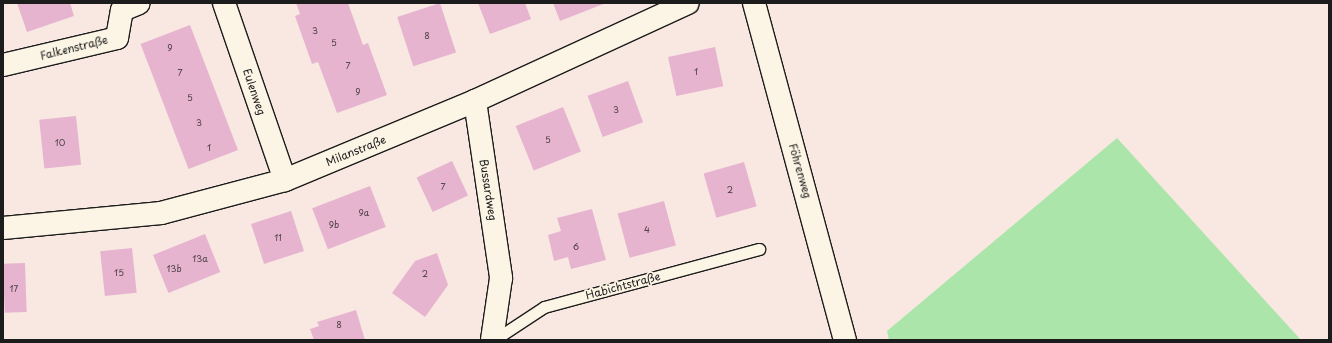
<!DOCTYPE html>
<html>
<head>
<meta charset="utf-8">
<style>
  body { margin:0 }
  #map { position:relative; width:1332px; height:343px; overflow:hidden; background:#f8e8e1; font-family:"Playpen Sans",sans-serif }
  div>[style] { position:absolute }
  .green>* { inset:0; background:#abe5aa }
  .building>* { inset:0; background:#e7b4d0; transform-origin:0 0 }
  .roads { filter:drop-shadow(1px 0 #1c1c1c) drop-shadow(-1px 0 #1c1c1c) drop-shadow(0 1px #1c1c1c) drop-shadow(0 -1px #1c1c1c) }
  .service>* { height:11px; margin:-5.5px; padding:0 5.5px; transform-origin:5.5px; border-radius:5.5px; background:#fcf5e5 }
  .minor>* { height:22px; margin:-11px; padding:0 11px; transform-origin:11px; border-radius:11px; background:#fcf5e5 }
  .tertiary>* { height:22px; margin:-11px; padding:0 11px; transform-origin:11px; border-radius:11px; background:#fcf5e5 }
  span { translate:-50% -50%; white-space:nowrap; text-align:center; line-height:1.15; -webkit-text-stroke:3.5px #fcf5e5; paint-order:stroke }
  .number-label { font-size:9px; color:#4f4249 }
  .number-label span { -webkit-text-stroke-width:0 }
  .street-label { font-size:11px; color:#1c1c1c }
  .frame { position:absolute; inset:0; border:4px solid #1c1c1c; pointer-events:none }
</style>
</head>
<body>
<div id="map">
  <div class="green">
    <div style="clip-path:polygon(1117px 138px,1301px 340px,889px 340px,887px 331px)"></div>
  </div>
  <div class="building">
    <div style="clip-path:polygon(17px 3px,70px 3px,74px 16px,27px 32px)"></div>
    <div style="clip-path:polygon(296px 3px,348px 3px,363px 45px,368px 43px,387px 95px,337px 113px,318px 62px,312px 64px,295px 16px,300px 14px)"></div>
    <div style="left:440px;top:3px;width:52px;height:45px;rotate:72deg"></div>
    <div style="clip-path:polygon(478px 3px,525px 3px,531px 19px,490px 34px)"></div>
    <div style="clip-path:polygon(553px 3px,606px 3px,560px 21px)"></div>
    <div style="left:190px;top:25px;width:134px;height:53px;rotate:69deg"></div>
    <div style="left:715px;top:47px;width:40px;height:48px;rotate:78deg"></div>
    <div style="left:628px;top:81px;width:44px;height:43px;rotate:70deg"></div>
    <div style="left:563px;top:107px;width:48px;height:51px;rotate:68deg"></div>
    <div style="left:76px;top:116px;width:49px;height:37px;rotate:84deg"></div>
    <div style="left:452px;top:161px;width:38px;height:39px;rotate:65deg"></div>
    <div style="left:744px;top:162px;width:46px;height:42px;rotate:74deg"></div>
    <div style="left:370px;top:186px;width:44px;height:62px;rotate:69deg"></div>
    <div style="left:664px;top:201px;width:46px;height:48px;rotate:75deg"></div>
    <div style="clip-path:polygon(592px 209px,606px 260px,571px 269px,568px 257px,554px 261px,548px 235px,561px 231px,557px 218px)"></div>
    <div style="left:291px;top:211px;width:42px;height:42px;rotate:72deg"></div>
    <div style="left:205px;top:234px;width:41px;height:56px;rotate:68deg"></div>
    <div style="left:132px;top:248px;width:45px;height:32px;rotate:84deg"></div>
    <div style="clip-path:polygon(437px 253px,448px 285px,425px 317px,392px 293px,415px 261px)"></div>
    <div style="left:25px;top:263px;width:49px;height:22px;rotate:88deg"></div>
    <div style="clip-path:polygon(356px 310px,365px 340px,314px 340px,310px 329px,319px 326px,317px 322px)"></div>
  </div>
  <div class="roads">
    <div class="service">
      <div style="left:494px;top:340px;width:60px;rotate:-33.4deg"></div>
      <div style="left:544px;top:307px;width:223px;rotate:-15.1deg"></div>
    </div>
    <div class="minor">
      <div style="left:224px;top:3px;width:187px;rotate:71deg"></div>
      <div style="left:3px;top:65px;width:117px;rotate:-13.3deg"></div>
      <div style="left:117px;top:38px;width:28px;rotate:-80deg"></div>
      <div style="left:122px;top:10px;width:18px;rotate:-22deg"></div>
      <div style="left:475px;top:101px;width:179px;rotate:81.6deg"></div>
      <div style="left:501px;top:278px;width:63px;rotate:98.3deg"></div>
      <div style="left:3px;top:228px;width:159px;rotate:-5.4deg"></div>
      <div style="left:161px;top:213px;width:128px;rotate:-14.9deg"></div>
      <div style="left:285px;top:180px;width:206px;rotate:-22.6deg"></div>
      <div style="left:475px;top:101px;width:234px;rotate:-24.7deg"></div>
    </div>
    <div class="tertiary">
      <div style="left:754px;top:3px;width:349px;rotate:74.9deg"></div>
    </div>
  </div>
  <div class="number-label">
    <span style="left:315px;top:30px">3</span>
    <span style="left:427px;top:35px">8</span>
    <span style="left:334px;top:42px">5</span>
    <span style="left:170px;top:47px">9</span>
    <span style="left:348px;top:65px">7</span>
    <span style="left:696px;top:71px">1</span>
    <span style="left:180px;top:72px">7</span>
    <span style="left:358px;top:91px">9</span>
    <span style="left:190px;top:97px">5</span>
    <span style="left:616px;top:109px">3</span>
    <span style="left:199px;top:122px">3</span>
    <span style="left:548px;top:139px">5</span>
    <span style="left:60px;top:142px">10</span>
    <span style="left:209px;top:147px">1</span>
    <span style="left:443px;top:186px">7</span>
    <span style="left:730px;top:189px">2</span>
    <span style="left:364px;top:212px">9a</span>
    <span style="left:334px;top:224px">9b</span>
    <span style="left:647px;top:229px">4</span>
    <span style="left:278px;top:237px">11</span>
    <span style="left:576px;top:246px">6</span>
    <span style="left:200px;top:258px">13a</span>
    <span style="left:174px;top:268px">13b</span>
    <span style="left:119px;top:272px">15</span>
    <span style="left:425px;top:273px">2</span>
    <span style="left:14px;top:288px">17</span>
    <span style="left:339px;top:324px">8</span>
  </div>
  <div class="street-label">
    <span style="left:74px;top:48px;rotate:-14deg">Falkenstraße</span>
    <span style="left:254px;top:92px;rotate:71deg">Eulenweg</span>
    <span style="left:356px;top:151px;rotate:-22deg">Milanstraße</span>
    <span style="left:800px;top:171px;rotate:74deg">Föhrenweg</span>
    <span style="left:488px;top:190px;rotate:81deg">Bussardweg</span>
    <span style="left:623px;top:286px;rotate:-15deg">Habichtstraße</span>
  </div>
  <div class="frame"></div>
</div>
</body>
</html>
